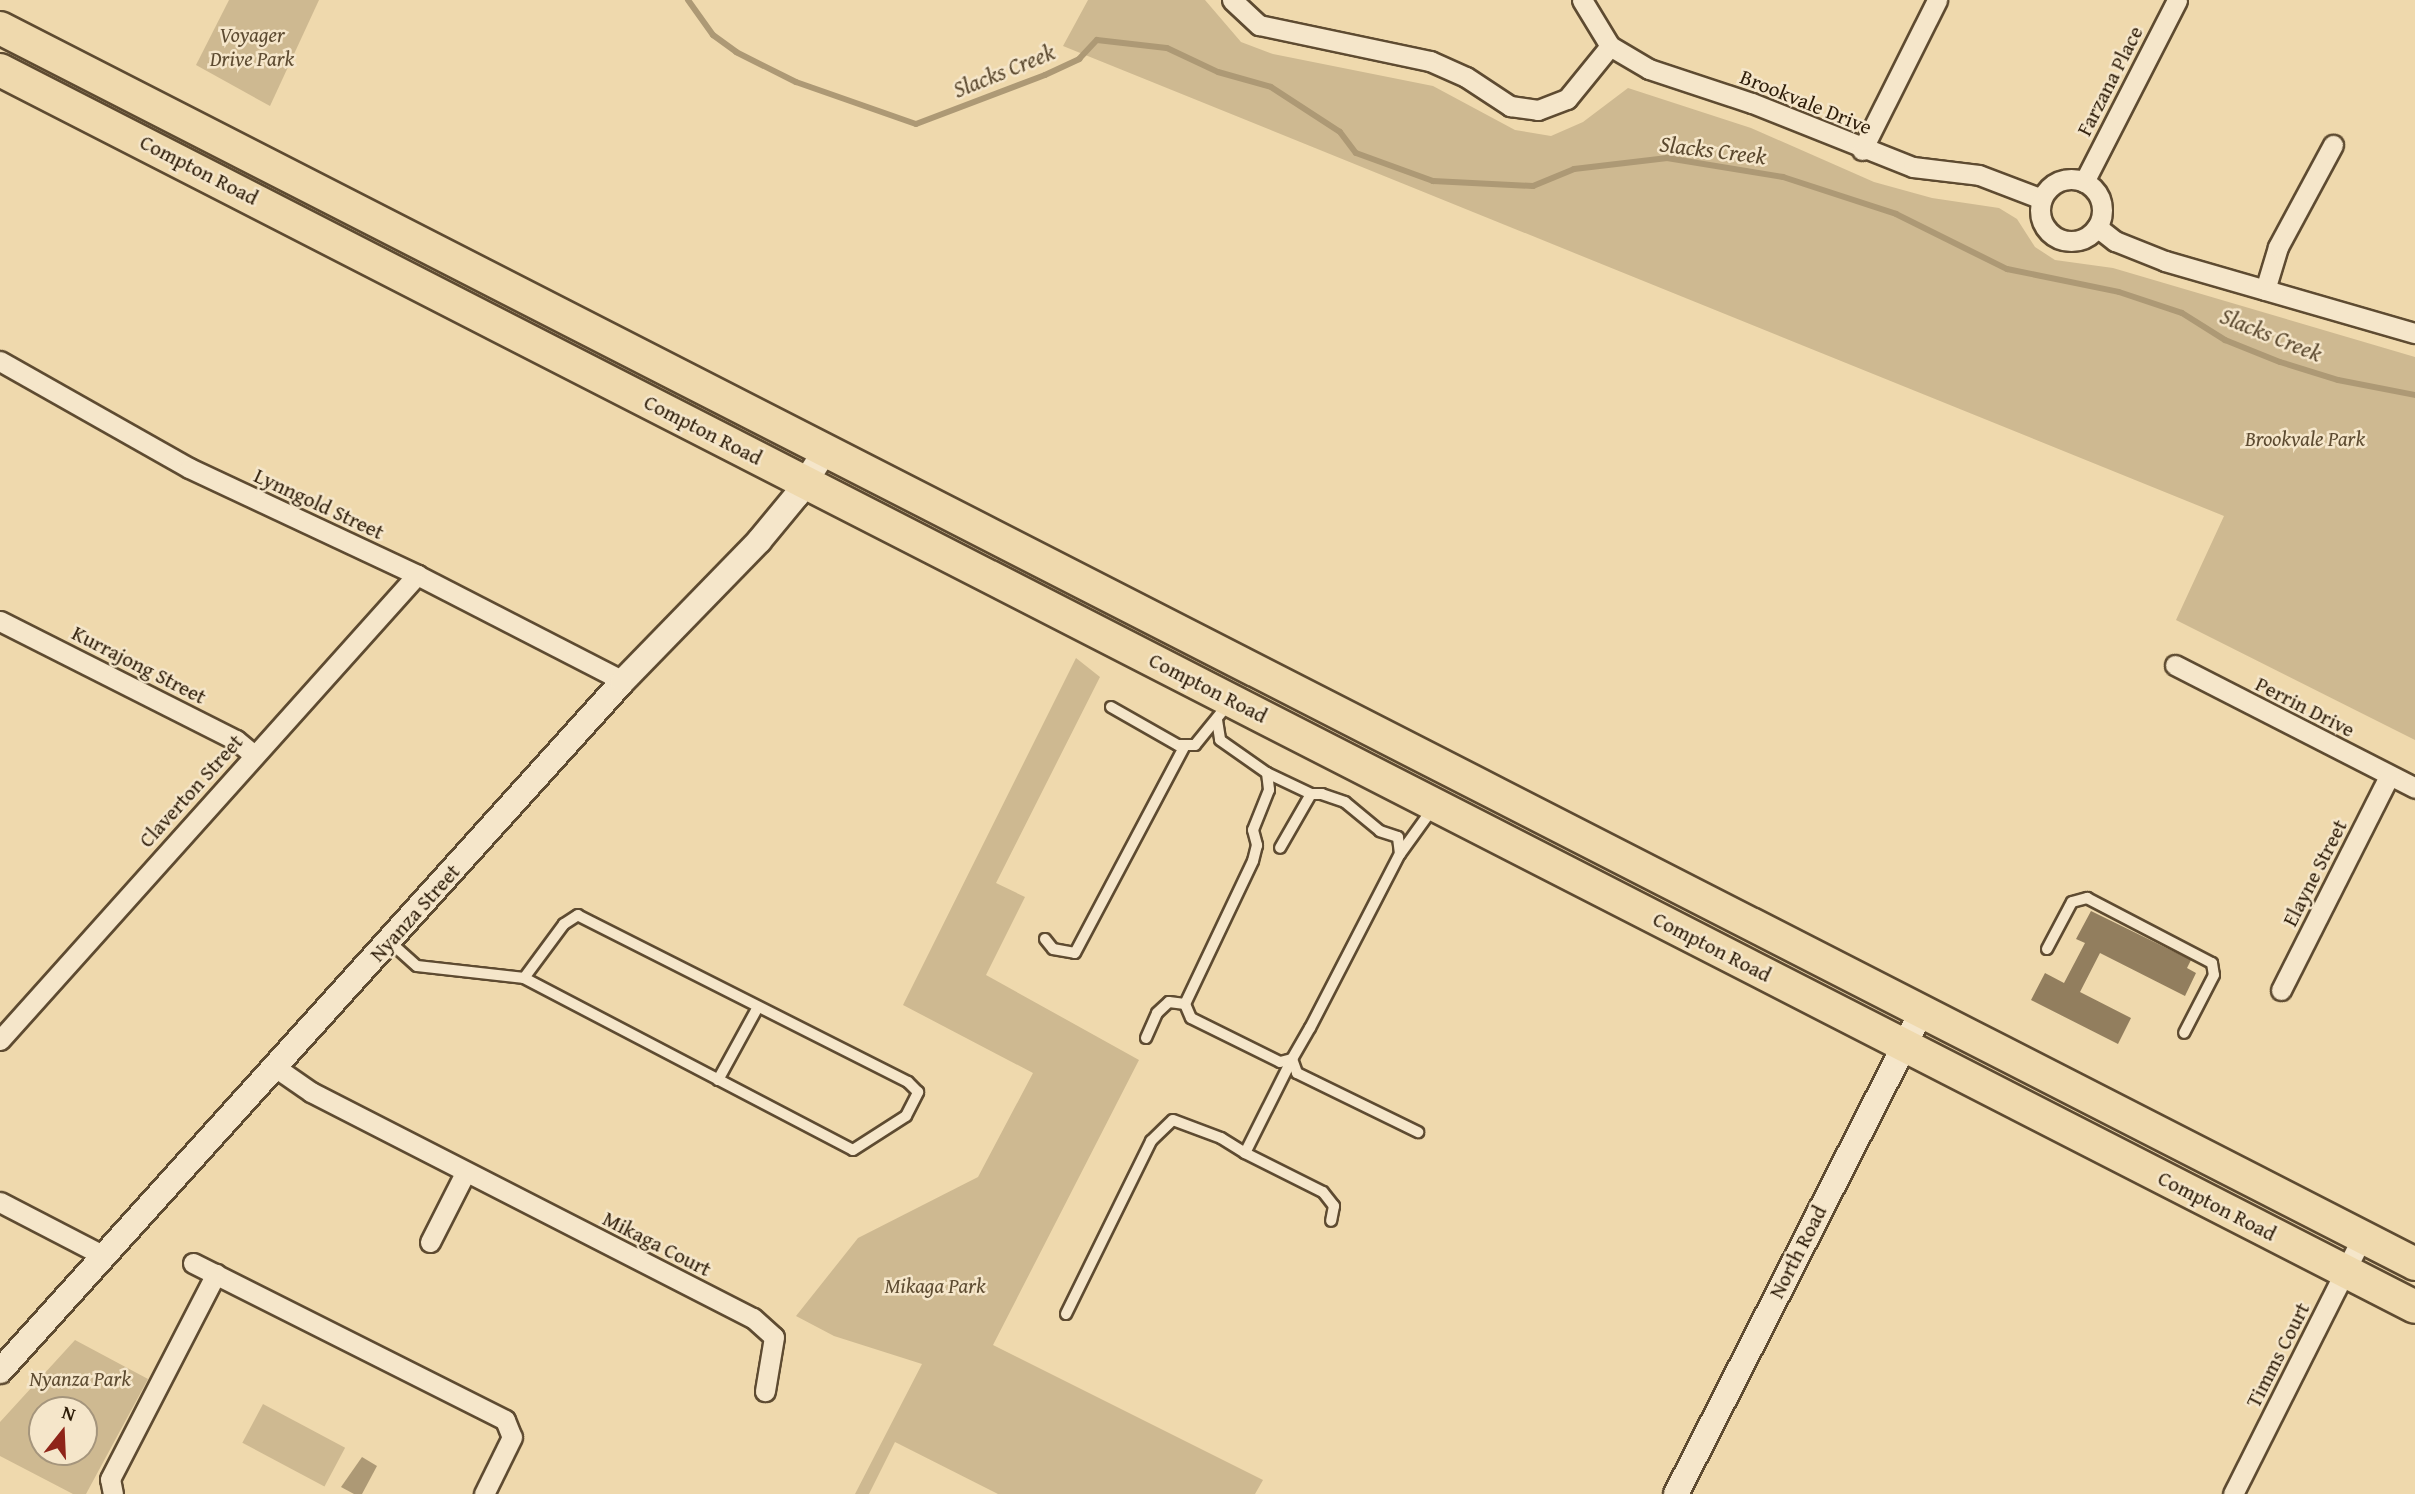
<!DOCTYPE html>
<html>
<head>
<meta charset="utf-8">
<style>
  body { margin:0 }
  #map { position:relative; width:2415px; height:1494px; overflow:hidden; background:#efd9ad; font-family:"Gentium Book Plus",serif }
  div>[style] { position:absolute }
  .green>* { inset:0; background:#ceb991; transform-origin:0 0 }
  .water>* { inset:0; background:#ad9975 }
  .stream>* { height:6px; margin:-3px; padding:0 3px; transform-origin:3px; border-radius:3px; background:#ad9975 }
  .building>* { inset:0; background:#927e5e }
  .roads { filter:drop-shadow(2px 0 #5e4b31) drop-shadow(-2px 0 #5e4b31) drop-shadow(0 2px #5e4b31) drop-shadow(0 -2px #5e4b31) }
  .service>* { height:10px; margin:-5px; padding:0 5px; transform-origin:5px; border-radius:5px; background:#f5e6ca }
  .minor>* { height:19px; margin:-9.5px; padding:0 9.5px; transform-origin:9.5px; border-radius:9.5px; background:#f5e6ca }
  .minor>.ring { margin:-9.5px; padding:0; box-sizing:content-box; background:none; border:19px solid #f5e6ca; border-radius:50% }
  .tertiary>* { height:24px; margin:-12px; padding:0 12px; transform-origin:12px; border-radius:12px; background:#f5e6ca }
  .primary>* { height:32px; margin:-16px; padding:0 16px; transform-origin:16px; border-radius:16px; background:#efd9ad }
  span { translate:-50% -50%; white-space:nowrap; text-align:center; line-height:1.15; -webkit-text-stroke:5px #f5e6ca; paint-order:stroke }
  .park-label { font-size:21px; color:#5d4b31; font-style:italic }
  .street-label { font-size:21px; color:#2d1c08 }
  .water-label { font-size:23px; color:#5a482e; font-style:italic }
  .north { position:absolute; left:28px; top:1396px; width:70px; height:70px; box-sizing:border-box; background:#f5e6ca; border:2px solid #a5957c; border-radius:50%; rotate:18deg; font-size:19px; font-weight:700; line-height:28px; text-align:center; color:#2d1c08 }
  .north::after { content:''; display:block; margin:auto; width:24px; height:32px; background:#8f2418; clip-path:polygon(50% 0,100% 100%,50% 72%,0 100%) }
</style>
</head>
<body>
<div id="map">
  <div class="green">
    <div style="clip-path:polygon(229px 0,319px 0,270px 106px,196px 65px)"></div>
    <div style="clip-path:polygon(1088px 0,1205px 0,1241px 42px,1273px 54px,1433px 86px,1515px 130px,1551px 136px,1583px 122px,1628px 88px,1751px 128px,1874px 182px,1932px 198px,1999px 208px,2017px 219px,2035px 247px,2055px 260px,2113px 268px,2415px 357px,2415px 740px,2176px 620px,2224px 516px,1063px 46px)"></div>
    <div style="clip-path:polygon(1076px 658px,1100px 677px,996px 883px,1025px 897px,986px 975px,1139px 1060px,993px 1345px,1263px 1480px,1255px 1494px,998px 1494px,895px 1442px,869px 1494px,855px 1494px,922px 1364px,834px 1336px,796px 1316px,858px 1238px,978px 1177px,1033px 1073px,903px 1005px)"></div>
    <div style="clip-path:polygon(evenodd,75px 1340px,148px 1379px,86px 1494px,73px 1494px,0 1456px,0 1422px,75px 1340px,42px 1410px,84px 1410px,84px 1452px,42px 1452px,42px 1410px)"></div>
    <div style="left:263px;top:1404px;width:93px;height:44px;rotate:28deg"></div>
  </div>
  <div class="water">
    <div style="clip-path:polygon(362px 1457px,377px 1466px,362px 1494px,354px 1494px,341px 1487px)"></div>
  </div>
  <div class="stream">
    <div style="left:688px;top:0;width:43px;rotate:54.5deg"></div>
    <div style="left:713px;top:35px;width:29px;rotate:36deg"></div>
    <div style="left:736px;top:52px;width:67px;rotate:26.6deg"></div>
    <div style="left:796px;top:82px;width:127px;rotate:19.3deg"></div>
    <div style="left:916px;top:124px;width:138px;rotate:-20.8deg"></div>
    <div style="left:1045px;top:75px;width:38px;rotate:-25deg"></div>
    <div style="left:1079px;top:59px;width:26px;rotate:-47deg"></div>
    <div style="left:1097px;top:40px;width:70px;rotate:6.5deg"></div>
    <div style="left:1167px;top:48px;width:56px;rotate:25.2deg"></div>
    <div style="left:1218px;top:72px;width:55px;rotate:15.8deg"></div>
    <div style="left:1271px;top:87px;width:82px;rotate:33.1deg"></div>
    <div style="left:1340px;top:132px;width:26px;rotate:53deg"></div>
    <div style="left:1356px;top:153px;width:82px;rotate:20deg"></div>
    <div style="left:1433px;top:181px;width:100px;rotate:2.9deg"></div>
    <div style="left:1533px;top:186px;width:44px;rotate:-22.5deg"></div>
    <div style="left:1574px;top:169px;width:94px;rotate:-6.7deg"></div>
    <div style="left:1667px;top:158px;width:118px;rotate:9.3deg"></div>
    <div style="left:1783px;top:177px;width:119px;rotate:18.1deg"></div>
    <div style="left:1896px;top:214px;width:124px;rotate:26.4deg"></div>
    <div style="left:2007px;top:269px;width:114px;rotate:11.6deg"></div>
    <div style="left:2119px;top:292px;width:66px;rotate:18.4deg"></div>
    <div style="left:2182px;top:313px;width:51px;rotate:32.1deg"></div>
    <div style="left:2225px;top:340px;width:59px;rotate:21.8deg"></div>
    <div style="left:2280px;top:362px;width:61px;rotate:17.2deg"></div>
    <div style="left:2338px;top:380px;width:78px;rotate:11deg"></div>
  </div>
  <div class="building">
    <div style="clip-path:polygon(2091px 911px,2191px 960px,2187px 968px,2196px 973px,2185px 996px,2100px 953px,2080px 992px,2131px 1018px,2118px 1044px,2031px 1000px,2045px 973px,2064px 983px,2085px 943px,2076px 939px)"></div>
  </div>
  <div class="roads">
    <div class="service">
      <div style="left:1111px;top:707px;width:77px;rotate:29.6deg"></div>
      <div style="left:1178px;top:745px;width:17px"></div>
      <div style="left:1195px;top:745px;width:54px;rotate:-51deg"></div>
      <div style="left:1217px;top:720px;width:20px;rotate:81deg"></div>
      <div style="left:1220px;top:740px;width:57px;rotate:35.1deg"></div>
      <div style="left:1267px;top:773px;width:17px;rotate:83deg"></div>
      <div style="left:1269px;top:790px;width:43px;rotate:111.8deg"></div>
      <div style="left:1253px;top:830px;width:16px;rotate:75deg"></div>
      <div style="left:1257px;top:845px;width:16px;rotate:104deg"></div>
      <div style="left:1253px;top:861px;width:158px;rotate:115.4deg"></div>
      <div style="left:1185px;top:1004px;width:15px;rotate:67deg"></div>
      <div style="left:1191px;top:1018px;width:99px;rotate:26.3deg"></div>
      <div style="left:1280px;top:1062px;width:12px;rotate:-14deg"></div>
      <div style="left:1292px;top:1059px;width:36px;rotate:-60deg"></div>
      <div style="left:1310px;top:1028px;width:196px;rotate:-62.7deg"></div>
      <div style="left:1400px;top:854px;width:17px;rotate:-97deg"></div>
      <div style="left:1398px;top:837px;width:19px;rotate:-162deg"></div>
      <div style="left:1380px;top:831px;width:45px;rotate:-140.4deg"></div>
      <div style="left:1345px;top:802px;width:24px;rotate:-161deg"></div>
      <div style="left:1322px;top:794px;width:11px;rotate:180deg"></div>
      <div style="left:1311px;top:794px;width:62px;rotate:119.9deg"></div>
      <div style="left:1267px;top:773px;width:49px;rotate:25.5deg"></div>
      <div style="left:1400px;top:854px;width:57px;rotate:-54.3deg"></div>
      <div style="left:1045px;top:939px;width:13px;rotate:51deg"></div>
      <div style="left:1053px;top:949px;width:22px;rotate:10deg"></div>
      <div style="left:1075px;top:953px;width:235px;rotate:-62.1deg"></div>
      <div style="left:390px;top:942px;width:36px;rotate:42deg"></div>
      <div style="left:417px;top:966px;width:108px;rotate:6.4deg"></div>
      <div style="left:524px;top:978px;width:371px;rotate:27.6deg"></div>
      <div style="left:853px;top:1150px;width:63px;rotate:-32.7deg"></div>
      <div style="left:906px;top:1116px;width:27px;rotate:-63deg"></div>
      <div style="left:918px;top:1092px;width:14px;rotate:-135deg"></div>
      <div style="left:908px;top:1082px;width:370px;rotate:-153.2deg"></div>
      <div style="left:578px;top:915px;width:17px;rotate:147deg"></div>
      <div style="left:564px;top:924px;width:67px;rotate:126.5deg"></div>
      <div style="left:2047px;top:949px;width:53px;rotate:-62deg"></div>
      <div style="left:2072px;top:902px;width:16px;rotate:-15deg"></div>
      <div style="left:2087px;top:898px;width:141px;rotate:27.5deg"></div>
      <div style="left:2212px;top:963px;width:12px;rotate:81deg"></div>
      <div style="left:2214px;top:975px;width:65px;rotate:117.3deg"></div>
      <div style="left:1146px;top:1038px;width:27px;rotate:-66deg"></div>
      <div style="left:1157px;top:1013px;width:16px;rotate:-43deg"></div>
      <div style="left:1169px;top:1002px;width:16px;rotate:7deg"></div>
      <div style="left:1292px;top:1059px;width:15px;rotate:70deg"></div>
      <div style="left:1297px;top:1073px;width:135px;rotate:26deg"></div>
      <div style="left:718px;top:1080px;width:83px;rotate:-61.3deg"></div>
      <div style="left:1245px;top:1153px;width:87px;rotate:26.6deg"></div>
      <div style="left:1323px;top:1192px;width:18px;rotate:52deg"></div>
      <div style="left:1334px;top:1206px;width:15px;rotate:101deg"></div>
      <div style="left:1066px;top:1314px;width:193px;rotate:-63.8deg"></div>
      <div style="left:1151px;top:1141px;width:30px;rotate:-44deg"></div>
      <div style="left:1173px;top:1120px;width:51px;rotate:20.6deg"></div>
      <div style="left:1221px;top:1138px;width:28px;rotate:32deg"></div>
      <div style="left:1245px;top:1153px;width:105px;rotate:-63.4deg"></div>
    </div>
    <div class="minor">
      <div style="left:1232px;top:0;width:37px;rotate:43deg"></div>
      <div style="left:1259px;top:25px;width:175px;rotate:11.9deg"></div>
      <div style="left:1430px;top:61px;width:39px;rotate:24deg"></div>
      <div style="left:1466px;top:77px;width:53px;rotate:33.4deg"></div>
      <div style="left:1510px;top:106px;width:28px;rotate:8deg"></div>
      <div style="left:1538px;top:110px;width:31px;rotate:-21deg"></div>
      <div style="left:1567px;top:99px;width:68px;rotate:-50.9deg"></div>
      <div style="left:1582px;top:0;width:54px;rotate:58.7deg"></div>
      <div style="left:1610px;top:46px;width:45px;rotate:30.5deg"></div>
      <div style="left:1649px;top:69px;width:108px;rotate:18.3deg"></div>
      <div style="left:1752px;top:103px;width:173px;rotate:21.7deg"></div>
      <div style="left:1913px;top:167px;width:66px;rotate:6.9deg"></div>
      <div style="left:1979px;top:175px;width:67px;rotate:20.9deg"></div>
      <div style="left:1862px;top:150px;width:168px;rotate:-63.4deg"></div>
      <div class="ring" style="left:2040px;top:179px;width:43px;height:43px"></div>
      <div style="left:2084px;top:182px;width:204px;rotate:-62.9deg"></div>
      <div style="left:2097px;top:227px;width:23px;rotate:38deg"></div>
      <div style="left:2115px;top:241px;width:54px;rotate:21.8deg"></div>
      <div style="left:2165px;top:261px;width:260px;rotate:16.1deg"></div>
      <div style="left:2265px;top:290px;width:45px;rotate:-73.2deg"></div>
      <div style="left:2278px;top:247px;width:116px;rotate:-61.7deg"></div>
      <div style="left:0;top:361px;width:217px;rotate:29.5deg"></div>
      <div style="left:189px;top:468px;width:252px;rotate:25.1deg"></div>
      <div style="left:417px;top:575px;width:232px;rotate:27.2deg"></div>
      <div style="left:0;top:621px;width:264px;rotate:26.8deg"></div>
      <div style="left:236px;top:740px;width:23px;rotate:40deg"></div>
      <div style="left:2175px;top:665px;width:270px;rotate:27.1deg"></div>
      <div style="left:2281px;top:990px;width:240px;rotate:-63.2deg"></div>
      <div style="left:0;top:1040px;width:625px;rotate:-48.12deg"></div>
      <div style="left:275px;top:1067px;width:44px;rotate:34.8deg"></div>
      <div style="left:311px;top:1092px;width:496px;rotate:27.1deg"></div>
      <div style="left:753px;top:1318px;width:28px;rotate:42deg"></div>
      <div style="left:774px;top:1337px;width:55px;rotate:99.5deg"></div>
      <div style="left:0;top:1202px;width:117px;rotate:27.4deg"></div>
      <div style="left:430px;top:1242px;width:77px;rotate:-63.1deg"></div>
      <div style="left:193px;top:1263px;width:349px;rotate:26.7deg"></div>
      <div style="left:505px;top:1420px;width:18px;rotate:68deg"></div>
      <div style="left:512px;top:1437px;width:64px;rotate:116.2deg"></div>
      <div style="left:113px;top:1494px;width:15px;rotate:-101deg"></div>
      <div style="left:110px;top:1479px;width:231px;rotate:-62.7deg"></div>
      <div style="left:2233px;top:1494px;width:288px;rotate:-63.3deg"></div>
    </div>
    <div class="tertiary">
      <div style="left:0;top:1371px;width:930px;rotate:-47.92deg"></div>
      <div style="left:623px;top:681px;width:195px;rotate:-45.8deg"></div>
      <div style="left:759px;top:541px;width:60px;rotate:-50.4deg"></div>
      <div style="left:797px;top:495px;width:52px;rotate:-57.5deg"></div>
      <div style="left:1676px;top:1494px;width:542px;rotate:-63.01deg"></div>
    </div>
    <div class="primary">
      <div style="left:0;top:28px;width:2713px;rotate:27.1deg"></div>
      <div style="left:0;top:70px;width:2713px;rotate:27.12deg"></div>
    </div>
  </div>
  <div class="park-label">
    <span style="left:252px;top:47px">Voyager<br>Drive Park</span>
    <span style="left:2305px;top:439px">Brookvale Park</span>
    <span style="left:935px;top:1286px">Mikaga Park</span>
    <span style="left:80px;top:1379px">Nyanza Park</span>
  </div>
  <div class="street-label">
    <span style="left:2110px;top:81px;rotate:-63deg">Farzana Place</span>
    <span style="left:1806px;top:102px;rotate:22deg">Brookvale Drive</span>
    <span style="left:199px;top:170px;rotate:27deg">Compton Road</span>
    <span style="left:703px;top:430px;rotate:27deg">Compton Road</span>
    <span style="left:319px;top:504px;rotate:25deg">Lynngold Street</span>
    <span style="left:139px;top:665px;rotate:27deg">Kurrajong Street</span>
    <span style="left:1208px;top:688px;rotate:27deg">Compton Road</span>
    <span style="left:2305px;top:707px;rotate:27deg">Perrin Drive</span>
    <span style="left:191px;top:791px;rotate:-48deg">Claverton Street</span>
    <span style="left:2315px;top:873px;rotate:-63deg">Elayne Street</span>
    <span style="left:415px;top:913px;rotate:-48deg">Nyanza Street</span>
    <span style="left:1712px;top:947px;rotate:27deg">Compton Road</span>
    <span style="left:2217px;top:1206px;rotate:27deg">Compton Road</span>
    <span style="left:657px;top:1244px;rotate:27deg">Mikaga Court</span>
    <span style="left:1798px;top:1252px;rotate:-63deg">North Road</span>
    <span style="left:2278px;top:1355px;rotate:-63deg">Timms Court</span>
  </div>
  <div class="water-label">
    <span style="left:1004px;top:71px;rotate:-22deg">Slacks Creek</span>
    <span style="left:1713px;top:150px;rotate:7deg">Slacks Creek</span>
    <span style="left:2271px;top:335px;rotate:22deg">Slacks Creek</span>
  </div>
  <div class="north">N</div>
</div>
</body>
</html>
